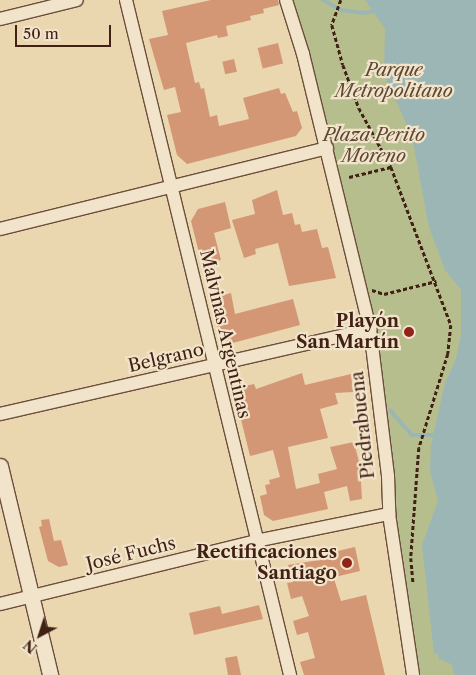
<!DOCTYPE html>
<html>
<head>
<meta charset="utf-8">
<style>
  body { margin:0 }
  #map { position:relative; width:476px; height:675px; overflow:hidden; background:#ead6af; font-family:"Libre Caslon Text",serif }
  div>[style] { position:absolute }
  .green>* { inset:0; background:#b5be8c }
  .water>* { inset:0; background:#9cb6b6 }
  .stream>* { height:4px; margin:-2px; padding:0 2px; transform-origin:2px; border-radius:2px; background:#9cb6b6 }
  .building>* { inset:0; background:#d39775; transform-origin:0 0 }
  .path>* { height:2.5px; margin-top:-1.25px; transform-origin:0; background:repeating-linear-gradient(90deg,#422115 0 4px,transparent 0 6.5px) }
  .roads { filter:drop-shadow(1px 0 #6c4e3c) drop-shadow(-1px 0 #6c4e3c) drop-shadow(0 1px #6c4e3c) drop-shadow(0 -1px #6c4e3c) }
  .minor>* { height:12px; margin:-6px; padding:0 6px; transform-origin:6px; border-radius:6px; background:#f1e4cb }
  .tertiary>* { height:15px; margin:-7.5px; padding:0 7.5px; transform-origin:7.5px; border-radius:7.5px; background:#f1e4cb }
  .dots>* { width:14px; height:14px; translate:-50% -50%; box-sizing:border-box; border:2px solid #f1e4cb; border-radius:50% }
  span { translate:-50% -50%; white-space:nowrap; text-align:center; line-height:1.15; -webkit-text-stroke:4.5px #f1e4cb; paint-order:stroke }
  .park-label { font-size:18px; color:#5f4833; font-style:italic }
  .poi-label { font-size:18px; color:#422115; font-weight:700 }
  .right { translate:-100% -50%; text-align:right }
  .street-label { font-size:18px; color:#422115 }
  .north { position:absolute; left:15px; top:610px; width:50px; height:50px; -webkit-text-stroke:4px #f1e4cb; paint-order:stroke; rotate:220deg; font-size:14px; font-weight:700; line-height:20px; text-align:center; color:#422115 }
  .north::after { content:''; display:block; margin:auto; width:18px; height:22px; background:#422115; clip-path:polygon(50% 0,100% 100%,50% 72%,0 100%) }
  .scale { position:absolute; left:15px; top:25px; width:96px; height:22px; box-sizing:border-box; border:2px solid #422115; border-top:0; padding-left:6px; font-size:15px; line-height:18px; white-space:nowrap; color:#422115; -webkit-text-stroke:4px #f1e4cb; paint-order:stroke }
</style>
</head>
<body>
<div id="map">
  <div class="green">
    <div style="clip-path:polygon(286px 0,476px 0,476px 675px,413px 675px,370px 329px)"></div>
  </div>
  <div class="water">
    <div style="clip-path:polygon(365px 0,476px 0,476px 675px,455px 675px,451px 664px,439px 659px,438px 653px,434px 654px,422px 545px,438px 501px,430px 471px,431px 445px,445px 383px,456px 359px,461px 335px,461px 290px,445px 270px,429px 227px,412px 136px,384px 75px,385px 28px)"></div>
  </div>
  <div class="stream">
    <div style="left:323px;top:0;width:21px;rotate:29deg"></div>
    <div style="left:341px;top:10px;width:22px;rotate:8deg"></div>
    <div style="left:363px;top:13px;width:12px;rotate:-9deg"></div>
    <div style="left:390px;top:410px;width:33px;rotate:49deg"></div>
    <div style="left:412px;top:435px;width:21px"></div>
  </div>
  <div class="building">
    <div style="clip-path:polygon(211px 0,278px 0,279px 5px,263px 9px,264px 13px,250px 16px,251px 20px,226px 26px,228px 36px,218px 38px,217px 35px,186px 43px,195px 83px,199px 82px,201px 89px,204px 88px,210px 117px,217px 115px,219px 126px,249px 119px,243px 98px,279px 88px,281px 94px,285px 93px,293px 112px,297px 111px,302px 128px,296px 136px,187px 164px,177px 155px,167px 115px,181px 112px,175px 87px,164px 90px,149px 39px,168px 35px,162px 11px)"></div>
    <div style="left:278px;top:43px;width:21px;height:21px;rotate:76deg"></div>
    <div style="left:234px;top:59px;width:13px;height:12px;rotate:77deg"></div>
    <div style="clip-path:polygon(277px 190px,283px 215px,292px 213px,295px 225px,300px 224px,302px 232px,317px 229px,322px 248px,328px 247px,336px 278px,289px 286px,278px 243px,255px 249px,256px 254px,244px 258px,232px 220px,255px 214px,252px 200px)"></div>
    <div style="clip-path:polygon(225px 202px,231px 228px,214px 233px,221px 260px,202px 265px,191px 221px,198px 209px)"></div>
    <div style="clip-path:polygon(231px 293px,235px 314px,293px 299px,300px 325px,229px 344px,220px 336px,210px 299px)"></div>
    <div style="clip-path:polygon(302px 373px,305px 385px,351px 374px,353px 392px,335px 393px,338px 404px,320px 409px,328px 438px,288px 447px,296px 489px,320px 483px,318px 474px,337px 469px,330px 447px,354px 442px,360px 466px,362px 499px,350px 501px,347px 486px,324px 492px,328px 509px,273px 521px,264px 515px,260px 496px,267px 494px,265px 485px,270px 484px,269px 480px,280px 477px,273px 450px,250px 456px,235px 395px,240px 387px,254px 384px,256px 389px)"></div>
    <div style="clip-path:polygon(49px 519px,54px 541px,61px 540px,68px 565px,59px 567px,48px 561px,39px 527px,42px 526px,41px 520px)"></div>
    <div style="clip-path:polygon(355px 547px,360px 571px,335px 577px,335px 582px,341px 601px,366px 595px,385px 675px,304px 675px,300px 662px,315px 658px,308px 632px,297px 635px,293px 621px,309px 616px,302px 596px,291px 599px,287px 583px,293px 582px,288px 565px,331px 558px,329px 553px)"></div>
    <div style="clip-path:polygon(259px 605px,263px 619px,194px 635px,189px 613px,220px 606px,222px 614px)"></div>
    <div style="clip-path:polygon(237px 656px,241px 675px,228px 675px,225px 658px)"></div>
  </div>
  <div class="path">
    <div style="left:341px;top:0;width:27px;rotate:110deg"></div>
    <div style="left:332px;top:25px;width:41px;rotate:74.6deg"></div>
    <div style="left:343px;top:65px;width:46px;rotate:69.6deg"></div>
    <div style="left:359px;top:108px;width:67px;rotate:61.5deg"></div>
    <div style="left:391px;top:167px;width:169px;rotate:69.2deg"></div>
    <div style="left:451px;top:325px;width:29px;rotate:96deg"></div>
    <div style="left:448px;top:354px;width:98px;rotate:107.1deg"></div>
    <div style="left:419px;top:448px;width:110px;rotate:94.2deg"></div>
    <div style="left:411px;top:558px;width:25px;rotate:85deg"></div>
    <div style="left:349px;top:177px;width:43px;rotate:-13.4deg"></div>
    <div style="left:372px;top:290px;width:13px;rotate:18deg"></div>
    <div style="left:384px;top:294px;width:54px;rotate:-14deg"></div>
  </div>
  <div class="roads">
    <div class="minor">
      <div style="left:126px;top:0;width:695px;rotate:76.34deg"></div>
      <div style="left:286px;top:0;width:57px;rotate:72.5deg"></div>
      <div style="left:303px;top:54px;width:283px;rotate:76.3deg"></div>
      <div style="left:370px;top:329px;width:148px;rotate:83deg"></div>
      <div style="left:388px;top:476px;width:38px;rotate:88deg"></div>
      <div style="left:389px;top:514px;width:163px;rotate:81.5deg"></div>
      <div style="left:0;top:19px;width:79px;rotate:-13.9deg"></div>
      <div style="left:0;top:229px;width:337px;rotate:-13.9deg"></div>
      <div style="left:0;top:414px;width:380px;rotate:-12.9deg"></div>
      <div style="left:0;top:604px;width:264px;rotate:-13.8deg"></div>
      <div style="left:256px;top:541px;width:136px;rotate:-11.5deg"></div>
    </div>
    <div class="tertiary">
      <div style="left:0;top:466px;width:215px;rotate:76.5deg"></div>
    </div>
  </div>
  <div class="dots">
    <div style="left:409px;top:332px;background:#8f2418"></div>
    <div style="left:347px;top:563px;background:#8f2418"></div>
  </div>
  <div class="park-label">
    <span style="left:394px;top:81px">Parque<br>Metropolitano</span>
    <span style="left:374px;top:146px">Plaza Perito<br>Moreno</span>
  </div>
  <div class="poi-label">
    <span class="right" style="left:399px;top:332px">Playón<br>San Martín</span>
    <span class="right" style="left:337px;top:563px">Rectificaciones<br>Santiago</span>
  </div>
  <div class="street-label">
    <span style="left:225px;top:334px;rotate:77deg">Malvinas Argentinas</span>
    <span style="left:166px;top:358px;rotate:-13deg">Belgrano</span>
    <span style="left:363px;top:425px;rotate:-96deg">Piedrabuena</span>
    <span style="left:131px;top:554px;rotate:-14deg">José Fuchs</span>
  </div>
  <div class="north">N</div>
  <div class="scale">50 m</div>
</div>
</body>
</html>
